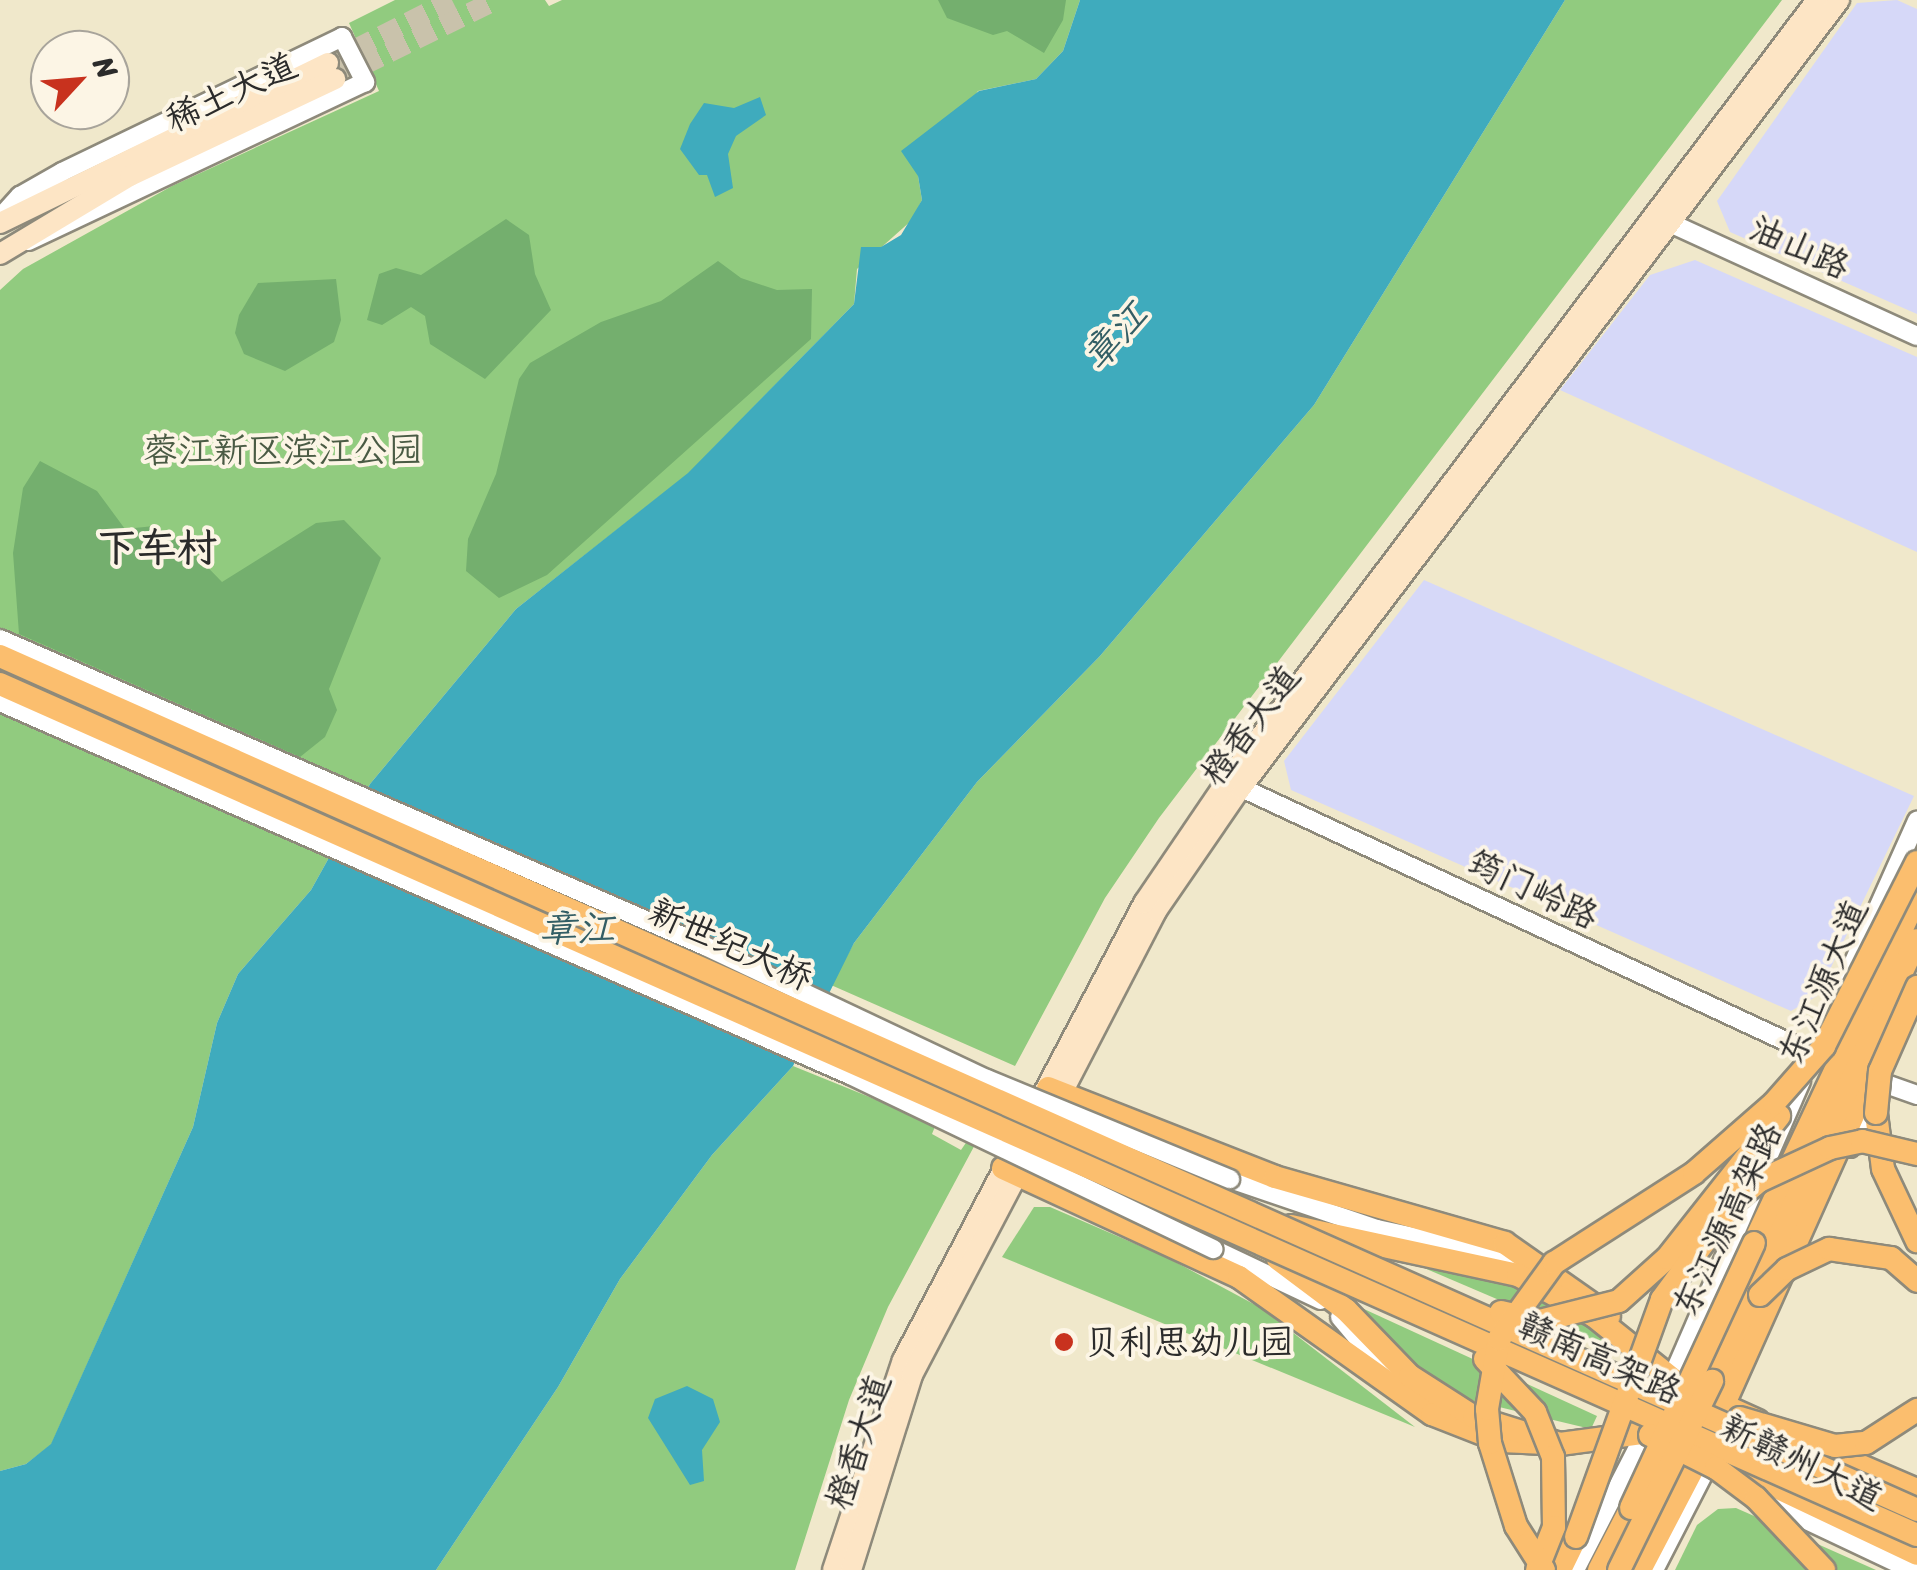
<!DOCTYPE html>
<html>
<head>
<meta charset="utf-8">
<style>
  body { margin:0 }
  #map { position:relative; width:1917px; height:1570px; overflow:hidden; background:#f0e8cb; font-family:Sriracha,"LXGW WenKai TC",sans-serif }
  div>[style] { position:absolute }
  .built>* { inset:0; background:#d6d8f8 }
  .green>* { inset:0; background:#91cb7f }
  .forest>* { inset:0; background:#74af6e }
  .water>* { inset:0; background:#3fabbd }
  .secondary-tunnel>* { height:20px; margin-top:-10px; transform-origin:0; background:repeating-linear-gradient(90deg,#c9c2ab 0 20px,transparent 0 30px) }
  .roads { filter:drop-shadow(2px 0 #8e8a7b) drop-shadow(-2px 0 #8e8a7b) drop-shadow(0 2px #8e8a7b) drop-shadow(0 -2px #8e8a7b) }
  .tertiary>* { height:18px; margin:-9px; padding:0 9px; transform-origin:9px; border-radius:9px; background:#fff }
  .secondary>* { height:20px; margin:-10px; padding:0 10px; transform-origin:10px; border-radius:10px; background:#fde5c5 }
  .primary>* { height:22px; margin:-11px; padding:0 11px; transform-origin:11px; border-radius:11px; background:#fbbe6e }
  .trunk>* { height:22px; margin:-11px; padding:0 11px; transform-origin:11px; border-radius:11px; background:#fbbe6e }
  .bridges { filter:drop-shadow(2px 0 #8e8a7b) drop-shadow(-2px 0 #8e8a7b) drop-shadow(0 2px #8e8a7b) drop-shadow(0 -2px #8e8a7b) }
  .tertiary-bridge>* { height:18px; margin:-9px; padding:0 9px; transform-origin:9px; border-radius:9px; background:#fff }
  .trunk-bridge>* { height:22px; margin:-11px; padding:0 11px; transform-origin:11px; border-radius:11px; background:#fbbe6e }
  .dots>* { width:28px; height:28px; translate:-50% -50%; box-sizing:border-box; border:5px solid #fcf5e5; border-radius:50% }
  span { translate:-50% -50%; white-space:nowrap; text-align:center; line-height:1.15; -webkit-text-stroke:8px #fcf5e5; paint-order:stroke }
  .street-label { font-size:35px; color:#2b2b2b }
  .park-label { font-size:35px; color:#4a5b44 }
  .poi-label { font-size:35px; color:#2b2b2b }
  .left { translate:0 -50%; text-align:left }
  .water-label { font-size:38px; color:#335e65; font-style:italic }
  .quarter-label { font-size:40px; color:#2b2b2b; font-weight:700 }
  .north { position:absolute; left:30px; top:30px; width:100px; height:100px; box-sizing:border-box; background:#fcf5e5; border:2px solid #a8a49b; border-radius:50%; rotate:64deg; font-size:28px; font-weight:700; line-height:40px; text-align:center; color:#2b2b2b }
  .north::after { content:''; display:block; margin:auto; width:35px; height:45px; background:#c8321e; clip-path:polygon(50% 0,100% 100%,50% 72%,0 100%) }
</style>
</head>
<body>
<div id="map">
  <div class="built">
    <div style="clip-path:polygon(1897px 0,1917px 9px,1917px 314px,1730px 232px,1717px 201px,1857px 3px)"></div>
    <div style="clip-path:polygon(1695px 260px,1917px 357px,1917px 552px,1560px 390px,1650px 275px)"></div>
    <div style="clip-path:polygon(1424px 580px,1914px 796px,1817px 996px,1791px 1011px,1291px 790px,1284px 761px)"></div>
  </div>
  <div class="green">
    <div style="clip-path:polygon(395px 0,545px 0,549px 6px,562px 0,1080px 0,1063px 51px,1036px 79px,978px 91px,918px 176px,922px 200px,912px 220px,857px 269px,854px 304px,688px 474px,516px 609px,370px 784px,311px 890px,238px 974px,217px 1023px,193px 1127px,51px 1445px,26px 1464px,0 1471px,0 290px,23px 269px,172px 186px,379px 91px,349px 23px)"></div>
    <div style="clip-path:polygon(1565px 0,1782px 0,1159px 818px,1105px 898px,1015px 1066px,831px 985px,854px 943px,977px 782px,1100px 656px,1314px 405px)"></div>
    <div style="clip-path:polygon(793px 1066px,936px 1124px,932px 1134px,961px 1150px,972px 1134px,978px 1139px,888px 1307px,849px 1400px,795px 1570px,436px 1570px,558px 1387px,620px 1279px,712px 1155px)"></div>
    <div style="clip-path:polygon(1034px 1207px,1050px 1207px,1168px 1258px,1261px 1308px,1415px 1427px,1002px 1257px)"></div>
    <div style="clip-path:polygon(1389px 1253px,1483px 1273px,1547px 1296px,1595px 1324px,1628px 1355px)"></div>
    <div style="clip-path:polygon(1340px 1298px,1597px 1416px,1591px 1429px,1466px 1399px,1412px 1365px)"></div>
    <div style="clip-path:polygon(1736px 1508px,1876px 1570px,1675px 1570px,1697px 1525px,1718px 1509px)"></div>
  </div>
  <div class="forest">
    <div style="clip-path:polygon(938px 0,1066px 0,1063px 20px,1044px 53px,1007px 31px,993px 35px,947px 18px)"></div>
    <div style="clip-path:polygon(506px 219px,529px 235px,535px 274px,551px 310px,485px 379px,430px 344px,425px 316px,411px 307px,382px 325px,367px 320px,379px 274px,396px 268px,421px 275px)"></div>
    <div style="clip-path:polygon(718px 261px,741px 278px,777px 290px,812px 289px,811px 339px,547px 575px,499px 598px,466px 571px,468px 539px,496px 474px,519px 379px,530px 363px,601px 322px,661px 301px)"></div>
    <div style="clip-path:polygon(336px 279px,341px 320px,334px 342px,285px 371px,244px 354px,235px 333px,239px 315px,258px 283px)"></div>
    <div style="clip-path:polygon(40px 461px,97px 491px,125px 529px,154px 526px,185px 544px,222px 582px,316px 523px,344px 520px,381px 558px,329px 689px,337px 710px,325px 737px,300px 757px,19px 634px,13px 553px,23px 488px)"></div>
  </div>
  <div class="water">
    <div style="clip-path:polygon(1080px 0,1565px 0,1314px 405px,1100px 656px,977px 782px,854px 943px,793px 1066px,712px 1155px,620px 1279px,558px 1387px,436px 1570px,0 1570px,0 1471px,26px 1464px,51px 1444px,193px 1127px,217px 1023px,238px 974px,311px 890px,370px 784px,516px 609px,688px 473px,854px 304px,861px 247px,881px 247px,901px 235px,922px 200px,918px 176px,901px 151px,979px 91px,1036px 79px,1063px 51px)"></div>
    <div style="clip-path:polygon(760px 97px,766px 115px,736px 136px,728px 154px,733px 188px,715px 197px,707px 175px,699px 175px,680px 149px,690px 124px,704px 103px,734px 108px)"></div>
    <div style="clip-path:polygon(687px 1386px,713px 1399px,720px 1422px,702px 1450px,704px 1481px,690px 1485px,648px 1418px,655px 1399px)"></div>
  </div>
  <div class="secondary-tunnel">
    <div style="left:328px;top:63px;width:139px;rotate:-26.9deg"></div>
    <div style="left:335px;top:79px;width:179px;rotate:-26.1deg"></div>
  </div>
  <div class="roads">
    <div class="tertiary">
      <div style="left:1657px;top:217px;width:286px;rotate:24.6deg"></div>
      <div style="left:0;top:218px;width:30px;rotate:-48deg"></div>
      <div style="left:20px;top:196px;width:48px;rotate:-29.7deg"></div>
      <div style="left:62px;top:172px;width:311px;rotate:-25.7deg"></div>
      <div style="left:342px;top:37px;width:51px;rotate:62.9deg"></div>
      <div style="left:365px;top:82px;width:372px;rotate:154.7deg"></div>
      <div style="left:1229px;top:782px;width:644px;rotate:24.97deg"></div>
      <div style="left:1844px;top:984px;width:179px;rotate:-65.9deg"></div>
      <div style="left:1869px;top:1078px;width:51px;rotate:19.5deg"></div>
      <div style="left:1850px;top:1148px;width:59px;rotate:-64.7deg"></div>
      <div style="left:1230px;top:1179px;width:155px;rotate:18.8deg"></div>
      <div style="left:1377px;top:1229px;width:123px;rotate:12.2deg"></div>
      <div style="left:1497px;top:1255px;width:34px;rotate:23deg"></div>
      <div style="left:1213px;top:1249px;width:119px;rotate:25.3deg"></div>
      <div style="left:1340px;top:1317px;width:75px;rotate:49.9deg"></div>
      <div style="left:1668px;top:1387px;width:334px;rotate:-66.5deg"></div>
      <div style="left:1760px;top:1498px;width:168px;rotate:25.3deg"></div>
      <div style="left:1575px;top:1570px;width:164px;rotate:-62.8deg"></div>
      <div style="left:1654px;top:1570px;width:129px;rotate:-62.8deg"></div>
    </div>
    <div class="secondary">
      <div style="left:0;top:223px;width:365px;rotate:-26deg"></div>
      <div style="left:0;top:254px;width:152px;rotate:-31deg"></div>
      <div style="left:130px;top:176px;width:227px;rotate:-25.3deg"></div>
      <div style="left:1054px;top:1108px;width:222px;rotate:-62.6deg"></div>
      <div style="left:1156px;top:911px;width:148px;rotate:-55.5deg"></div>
      <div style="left:1240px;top:789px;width:991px;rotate:-52.79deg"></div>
      <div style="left:833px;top:1570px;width:221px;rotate:-71.6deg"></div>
      <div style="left:903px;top:1360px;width:517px;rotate:-62.19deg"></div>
      <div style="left:1144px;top:903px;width:148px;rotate:-55.8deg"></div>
      <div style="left:1227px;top:781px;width:979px;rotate:-52.93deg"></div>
      <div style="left:851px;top:1570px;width:204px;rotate:-72.6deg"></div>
      <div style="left:912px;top:1375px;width:238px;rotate:-62.3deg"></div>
    </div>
    <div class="primary">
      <div style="left:1048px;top:1088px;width:244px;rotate:21.4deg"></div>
      <div style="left:1275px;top:1177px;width:239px;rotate:16deg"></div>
      <div style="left:1505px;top:1243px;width:127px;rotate:35.1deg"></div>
      <div style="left:1003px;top:1168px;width:260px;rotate:24.8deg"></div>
      <div style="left:1239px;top:1277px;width:237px;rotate:35.4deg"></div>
      <div style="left:1432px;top:1414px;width:74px;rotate:21.4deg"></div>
      <div style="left:1501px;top:1441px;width:44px;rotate:2.6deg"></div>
      <div style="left:1687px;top:1389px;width:78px;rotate:24.3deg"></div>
      <div style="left:1719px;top:1415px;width:398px;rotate:-65.9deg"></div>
      <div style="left:1810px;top:1444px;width:116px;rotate:23.3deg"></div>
      <div style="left:1711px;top:1456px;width:228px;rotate:25.4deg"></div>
      <div style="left:1640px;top:1570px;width:142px;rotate:-62.4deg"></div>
    </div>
    <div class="trunk">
      <div style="left:1876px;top:1113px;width:56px;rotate:82.9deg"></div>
      <div style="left:1883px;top:1169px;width:80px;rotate:64.7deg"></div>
      <div style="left:1291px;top:1226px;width:232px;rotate:12.2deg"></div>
      <div style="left:1518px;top:1275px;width:86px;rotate:28.3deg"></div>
      <div style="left:1594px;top:1316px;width:112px;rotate:38.8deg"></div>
      <div style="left:1754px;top:1243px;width:382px;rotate:-64.8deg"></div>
      <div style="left:1278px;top:1259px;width:85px;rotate:36.9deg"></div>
      <div style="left:1346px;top:1310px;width:92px;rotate:45.9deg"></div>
      <div style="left:1410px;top:1376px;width:76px;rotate:32.6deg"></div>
      <div style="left:1474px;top:1417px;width:90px;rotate:17.4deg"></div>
      <div style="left:1560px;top:1444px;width:99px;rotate:-7.6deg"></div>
      <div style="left:1712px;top:1381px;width:486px;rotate:-65.1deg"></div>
      <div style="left:1560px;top:1570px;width:37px;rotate:-64deg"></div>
      <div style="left:1599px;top:1570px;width:70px;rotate:-62.7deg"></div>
    </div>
  </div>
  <div class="bridges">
    <div class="tertiary-bridge">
      <div style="left:0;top:639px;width:769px;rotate:23.53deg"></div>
      <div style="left:705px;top:946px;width:312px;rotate:25.3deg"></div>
      <div style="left:987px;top:1079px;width:263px;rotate:22.4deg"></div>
      <div style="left:0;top:702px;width:928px;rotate:23.69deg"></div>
      <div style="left:850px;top:1075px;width:403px;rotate:25.6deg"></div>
    </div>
    <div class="trunk-bridge">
      <div style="left:0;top:656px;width:2099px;rotate:24.01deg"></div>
      <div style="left:0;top:684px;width:2097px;rotate:23.94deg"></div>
      <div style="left:1876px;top:1113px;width:42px;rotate:-84.6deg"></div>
      <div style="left:1880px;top:1071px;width:92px;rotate:-66.2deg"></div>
      <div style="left:1760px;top:1295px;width:37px;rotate:-44deg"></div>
      <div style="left:1787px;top:1269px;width:47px;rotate:-25.5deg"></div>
      <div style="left:1829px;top:1249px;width:63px;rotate:8.3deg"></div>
      <div style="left:1891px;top:1258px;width:35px;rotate:41deg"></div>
      <div style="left:1501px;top:1312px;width:40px;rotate:13deg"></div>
      <div style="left:1540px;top:1321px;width:81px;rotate:-14.2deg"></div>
      <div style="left:1619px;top:1301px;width:64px;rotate:-41.9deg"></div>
      <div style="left:1667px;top:1258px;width:181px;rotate:-51.7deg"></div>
      <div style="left:1485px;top:1359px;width:73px;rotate:46.7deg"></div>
      <div style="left:1535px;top:1412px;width:48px;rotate:68.2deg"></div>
      <div style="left:1553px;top:1457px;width:70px;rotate:89.2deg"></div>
      <div style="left:1554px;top:1527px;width:46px;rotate:111.6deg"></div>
      <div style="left:1740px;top:1418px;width:99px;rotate:16.4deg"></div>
      <div style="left:1835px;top:1446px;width:31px;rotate:-6deg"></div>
      <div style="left:1866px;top:1443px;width:61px;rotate:-32.9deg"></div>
      <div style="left:1650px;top:1435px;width:74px;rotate:26.6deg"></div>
      <div style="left:1716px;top:1468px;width:50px;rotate:36.9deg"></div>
      <div style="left:1756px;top:1498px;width:99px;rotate:46.6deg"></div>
      <div style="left:1631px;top:1508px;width:292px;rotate:-65.1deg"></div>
      <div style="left:1576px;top:1537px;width:253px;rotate:-70.1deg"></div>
      <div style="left:1662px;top:1299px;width:121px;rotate:-53.4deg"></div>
      <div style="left:1734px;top:1202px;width:33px;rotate:-40deg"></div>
      <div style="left:1759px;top:1181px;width:78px;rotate:-24.9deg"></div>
      <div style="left:1830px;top:1148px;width:33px;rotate:-12deg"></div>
      <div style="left:1862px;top:1141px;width:57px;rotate:13.3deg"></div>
      <div style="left:1544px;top:1570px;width:52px;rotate:-122.5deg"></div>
      <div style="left:1516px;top:1526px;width:87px;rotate:-107.4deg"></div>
      <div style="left:1490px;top:1443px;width:34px;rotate:-95deg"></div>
      <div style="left:1487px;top:1409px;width:71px;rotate:-80.3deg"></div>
      <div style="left:1499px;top:1339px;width:94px;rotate:-54.1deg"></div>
      <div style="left:1554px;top:1263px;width:166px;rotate:-32.7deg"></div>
      <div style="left:1694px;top:1173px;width:106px;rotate:-41.2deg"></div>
      <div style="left:1774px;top:1103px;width:76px;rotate:-48.7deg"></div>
      <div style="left:1824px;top:1046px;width:206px;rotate:-63.2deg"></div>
      <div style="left:1619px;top:1570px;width:211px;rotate:-63.8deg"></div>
    </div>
  </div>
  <div class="dots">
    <div style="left:1064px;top:1342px;background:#c8321e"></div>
  </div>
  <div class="street-label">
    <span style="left:231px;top:92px;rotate:-25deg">稀土大道</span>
    <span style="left:1800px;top:247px;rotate:24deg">油山路</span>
    <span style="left:1250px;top:725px;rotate:-53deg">橙香大道</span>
    <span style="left:1533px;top:889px;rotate:25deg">筠门岭路</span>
    <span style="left:731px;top:944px;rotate:24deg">新世纪大桥</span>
    <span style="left:1823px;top:982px;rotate:-67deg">东江源大道</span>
    <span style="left:1727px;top:1219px;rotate:-65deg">东江源高架路</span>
    <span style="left:1600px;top:1358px;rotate:24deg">赣南高架路</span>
    <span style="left:858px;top:1442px;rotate:-72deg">橙香大道</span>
    <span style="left:1802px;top:1462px;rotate:26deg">新赣州大道</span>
  </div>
  <div class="park-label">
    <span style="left:283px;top:450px">蓉江新区滨江公园</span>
  </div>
  <div class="poi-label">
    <span class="left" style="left:1084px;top:1342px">贝利思幼儿园</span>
  </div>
  <div class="water-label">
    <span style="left:1115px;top:336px;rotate:-47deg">章江</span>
    <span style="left:577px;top:929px">章江</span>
  </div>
  <div class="quarter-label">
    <span style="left:157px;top:548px">下车村</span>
  </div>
  <div class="north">N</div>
</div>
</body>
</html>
